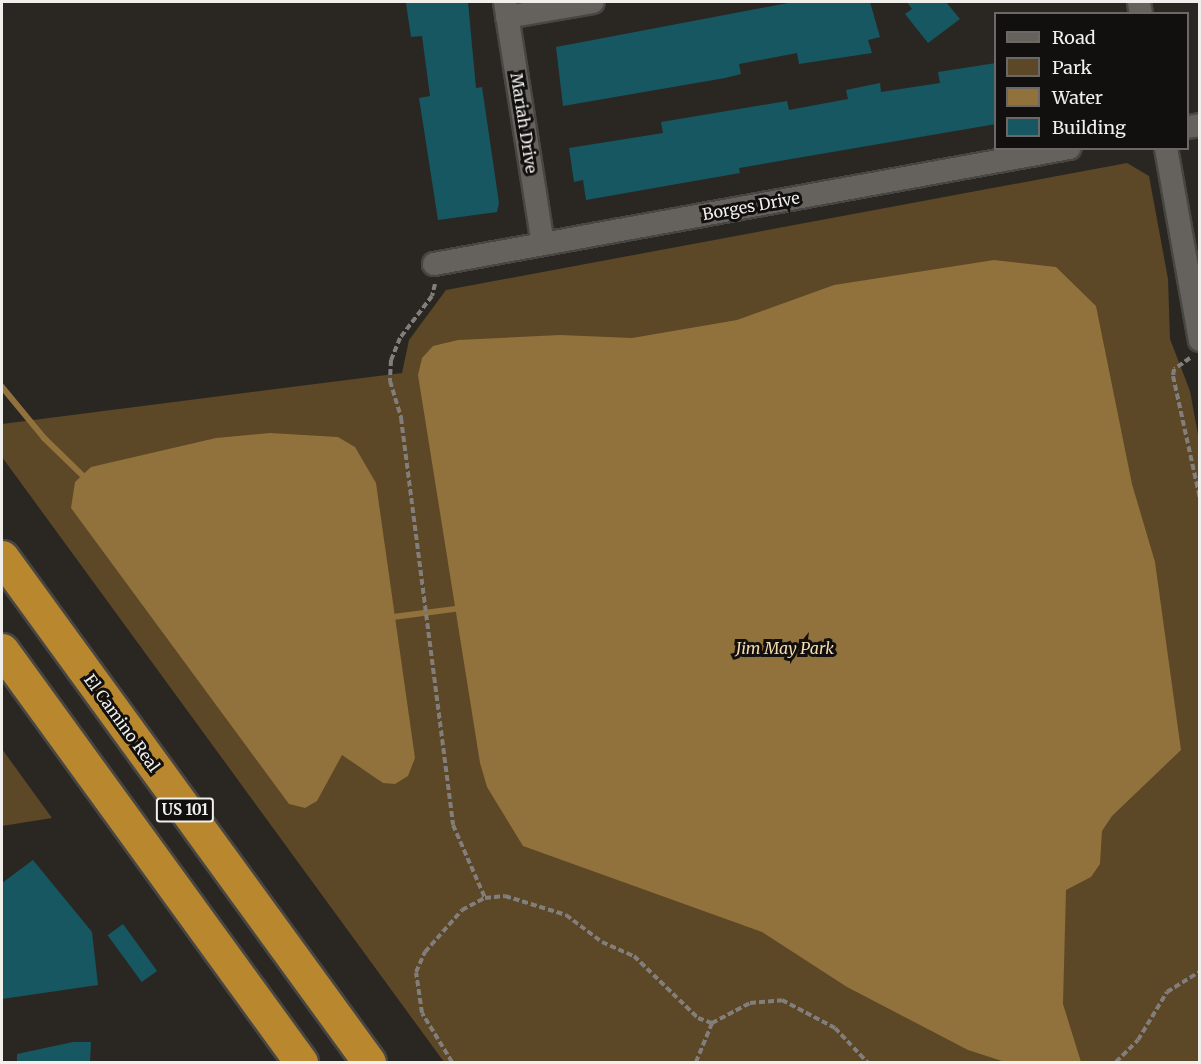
<!DOCTYPE html>
<html>
<head>
<meta charset="utf-8">
<style>
  body { margin:0 }
  #map { position:relative; width:1201px; height:1064px; overflow:hidden; background:#2a2723; font-family:Merriweather,serif }
  div>[style] { position:absolute }
  .green>* { inset:0; background:#5c4726 }
  .water>* { inset:0; background:#91713c }
  .stream>* { height:6px; margin:-3px; padding:0 3px; transform-origin:3px; border-radius:3px; background:#91713c }
  .building>* { inset:0; background:#165762; transform-origin:0 0 }
  .path>* { height:4px; margin-top:-2px; transform-origin:0; background:repeating-linear-gradient(90deg,#817e7b 0 6px,transparent 0 9px) }
  .roads { filter:drop-shadow(2px 0 #484642) drop-shadow(-2px 0 #484642) drop-shadow(0 2px #484642) drop-shadow(0 -2px #484642) }
  .minor>* { height:22px; margin:-11px; padding:0 11px; transform-origin:11px; border-radius:11px; background:#65615c }
  .motorway>* { height:33px; margin:-16.5px; padding:0 16.5px; transform-origin:16.5px; border-radius:16.5px; background:#b9872e }
  span { translate:-50% -50%; white-space:nowrap; text-align:center; line-height:1.15; -webkit-text-stroke:6px #11100e; paint-order:stroke }
  .shield-label span { padding:2px 4px; background:#11100e; border:2px solid; border-radius:4px; -webkit-text-stroke-width:0 }
  .shield-label { font-size:15px; color:#f1efec; font-weight:700 }
  .street-label { font-size:16px; color:#f1efec }
  .park-label { font-size:16px; color:#f8dbae; font-style:italic }
  .frame { position:absolute; inset:0; border:3px solid #f1efec; pointer-events:none }
  .legend { position:absolute; left:994px; top:12px; width:195px; height:138px; box-sizing:border-box; background:#11100e; border:2px solid #6b6967; margin:0; padding:8px 10px; list-style:none; font-size:18px; color:#f1efec }
  .legend li { display:flex; align-items:center; gap:12px; height:30px }
  .legend b { width:30px; border:2px solid #6b6967 }
</style>
</head>
<body>
<div id="map">
  <div class="green">
    <div style="clip-path:polygon(1127px 163px,1149px 176px,1168px 279px,1170px 339px,1190px 391px,1199px 440px,1199px 1062px,444px 1062px,2px 457px,2px 424px,402px 373px,409px 340px,446px 290px)"></div>
    <div style="clip-path:polygon(2px 749px,52px 818px,2px 826px)"></div>
  </div>
  <div class="water">
    <div style="clip-path:polygon(994px 260px,1056px 267px,1096px 306px,1132px 484px,1155px 562px,1181px 750px,1112px 816px,1102px 831px,1100px 864px,1091px 877px,1066px 890px,1063px 1004px,1081px 1062px,1005px 1062px,968px 1050px,847px 987px,762px 932px,523px 846px,487px 787px,480px 763px,418px 375px,422px 358px,433px 346px,458px 340px,560px 335px,632px 338px,737px 320px,834px 285px)"></div>
    <div style="clip-path:polygon(270px 433px,338px 437px,355px 447px,376px 483px,415px 758px,408px 776px,395px 784px,383px 783px,342px 755px,317px 801px,305px 808px,289px 804px,71px 508px,75px 482px,91px 467px,216px 438px)"></div>
  </div>
  <div class="stream">
    <div style="left:2px;top:387px;width:66px;rotate:50.5deg"></div>
    <div style="left:44px;top:438px;width:53px;rotate:44.2deg"></div>
    <div style="left:393px;top:617px;width:63px;rotate:-7.4deg"></div>
  </div>
  <div class="building">
    <div style="clip-path:polygon(468px 2px,476px 88px,482px 87px,499px 203px,497px 212px,438px 220px,419px 98px,430px 96px,422px 36px,411px 37px,406px 3px)"></div>
    <div style="clip-path:polygon(793px 2px,870px 2px,880px 37px,868px 40px,872px 53px,799px 64px,797px 53px,739px 64px,741px 74px,725px 78px,563px 106px,556px 47px)"></div>
    <div style="clip-path:polygon(907px 2px,946px 2px,960px 19px,928px 43px,905px 14px,912px 9px)"></div>
    <div style="clip-path:polygon(996px 63px,996px 124px,739px 168px,740px 173px,586px 200px,583px 180px,574px 182px,569px 148px,663px 133px,661px 122px,787px 101px,789px 110px,848px 99px,846px 90px,880px 83px,881px 92px,940px 83px,938px 72px)"></div>
    <div style="clip-path:polygon(33px 860px,92px 932px,98px 985px,2px 999px,2px 883px)"></div>
    <div style="left:123px;top:924px;width:58px;height:19px;rotate:54deg"></div>
    <div style="clip-path:polygon(73px 1042px,91px 1042px,90px 1062px,17px 1062px,17px 1054px)"></div>
  </div>
  <div class="path">
    <div style="left:435px;top:284px;width:12px;rotate:104deg"></div>
    <div style="left:432px;top:296px;width:53px;rotate:127.3deg"></div>
    <div style="left:400px;top:338px;width:24px;rotate:112deg"></div>
    <div style="left:391px;top:360px;width:21px;rotate:93deg"></div>
    <div style="left:390px;top:381px;width:39px;rotate:73deg"></div>
    <div style="left:401px;top:418px;width:410px;rotate:82.7deg"></div>
    <div style="left:453px;top:825px;width:80px;rotate:66.3deg"></div>
    <div style="left:1190px;top:358px;width:19px;rotate:145deg"></div>
    <div style="left:1174px;top:369px;width:7px;rotate:98deg"></div>
    <div style="left:1173px;top:376px;width:126px;rotate:77.6deg"></div>
    <div style="left:452px;top:1062px;width:57px;rotate:-121.5deg"></div>
    <div style="left:422px;top:1013px;width:41px;rotate:-98.3deg"></div>
    <div style="left:416px;top:972px;width:22px;rotate:-66deg"></div>
    <div style="left:425px;top:952px;width:56px;rotate:-48.6deg"></div>
    <div style="left:462px;top:910px;width:26px;rotate:-28deg"></div>
    <div style="left:485px;top:898px;width:20px;rotate:-6deg"></div>
    <div style="left:505px;top:896px;width:64px;rotate:17.3deg"></div>
    <div style="left:566px;top:915px;width:45px;rotate:36.9deg"></div>
    <div style="left:602px;top:942px;width:35px;rotate:24deg"></div>
    <div style="left:634px;top:956px;width:89px;rotate:44.1deg"></div>
    <div style="left:698px;top:1018px;width:15px;rotate:20deg"></div>
    <div style="left:712px;top:1023px;width:43px;rotate:-27.8deg"></div>
    <div style="left:750px;top:1003px;width:32px;rotate:-5deg"></div>
    <div style="left:782px;top:1000px;width:60px;rotate:27.8deg"></div>
    <div style="left:835px;top:1028px;width:47px;rotate:46.7deg"></div>
    <div style="left:696px;top:1062px;width:42px;rotate:-67.7deg"></div>
    <div style="left:1116px;top:1062px;width:31px;rotate:-45deg"></div>
    <div style="left:1138px;top:1040px;width:56px;rotate:-58.9deg"></div>
    <div style="left:1167px;top:992px;width:39px;rotate:-32deg"></div>
  </div>
  <div class="roads">
    <div class="minor">
      <div style="left:505px;top:2px;width:245px;rotate:81.1deg"></div>
      <div style="left:1139px;top:2px;width:12px;rotate:81deg"></div>
      <div style="left:507px;top:17px;width:87px;rotate:-9.9deg"></div>
      <div style="left:1188px;top:127px;width:12px;rotate:-9deg"></div>
      <div style="left:1166px;top:148px;width:195px;rotate:80deg"></div>
      <div style="left:434px;top:264px;width:646px;rotate:-10.35deg"></div>
    </div>
    <div class="motorway">
      <div style="left:2px;top:557px;width:624px;rotate:53.99deg"></div>
      <div style="left:2px;top:650px;width:509px;rotate:54.03deg"></div>
    </div>
  </div>
  <div class="shield-label">
    <span style="left:185px;top:810px">US 101</span>
  </div>
  <div class="street-label">
    <span style="left:524px;top:123px;rotate:81deg">Mariah Drive</span>
    <span style="left:751px;top:206px;rotate:-10deg">Borges Drive</span>
    <span style="left:122px;top:723px;rotate:54deg">El Camino Real</span>
  </div>
  <div class="park-label">
    <span style="left:785px;top:648px">Jim May Park</span>
  </div>
  <div class="frame"></div>
  <ul class="legend">
  <li><b style="height:8px;background:#65615c"></b>Road</li>
  <li><b style="height:16px;background:#5c4726"></b>Park</li>
  <li><b style="height:16px;background:#91713c"></b>Water</li>
  <li><b style="height:16px;background:#165762"></b>Building</li>
  </ul>
</div>
</body>
</html>
